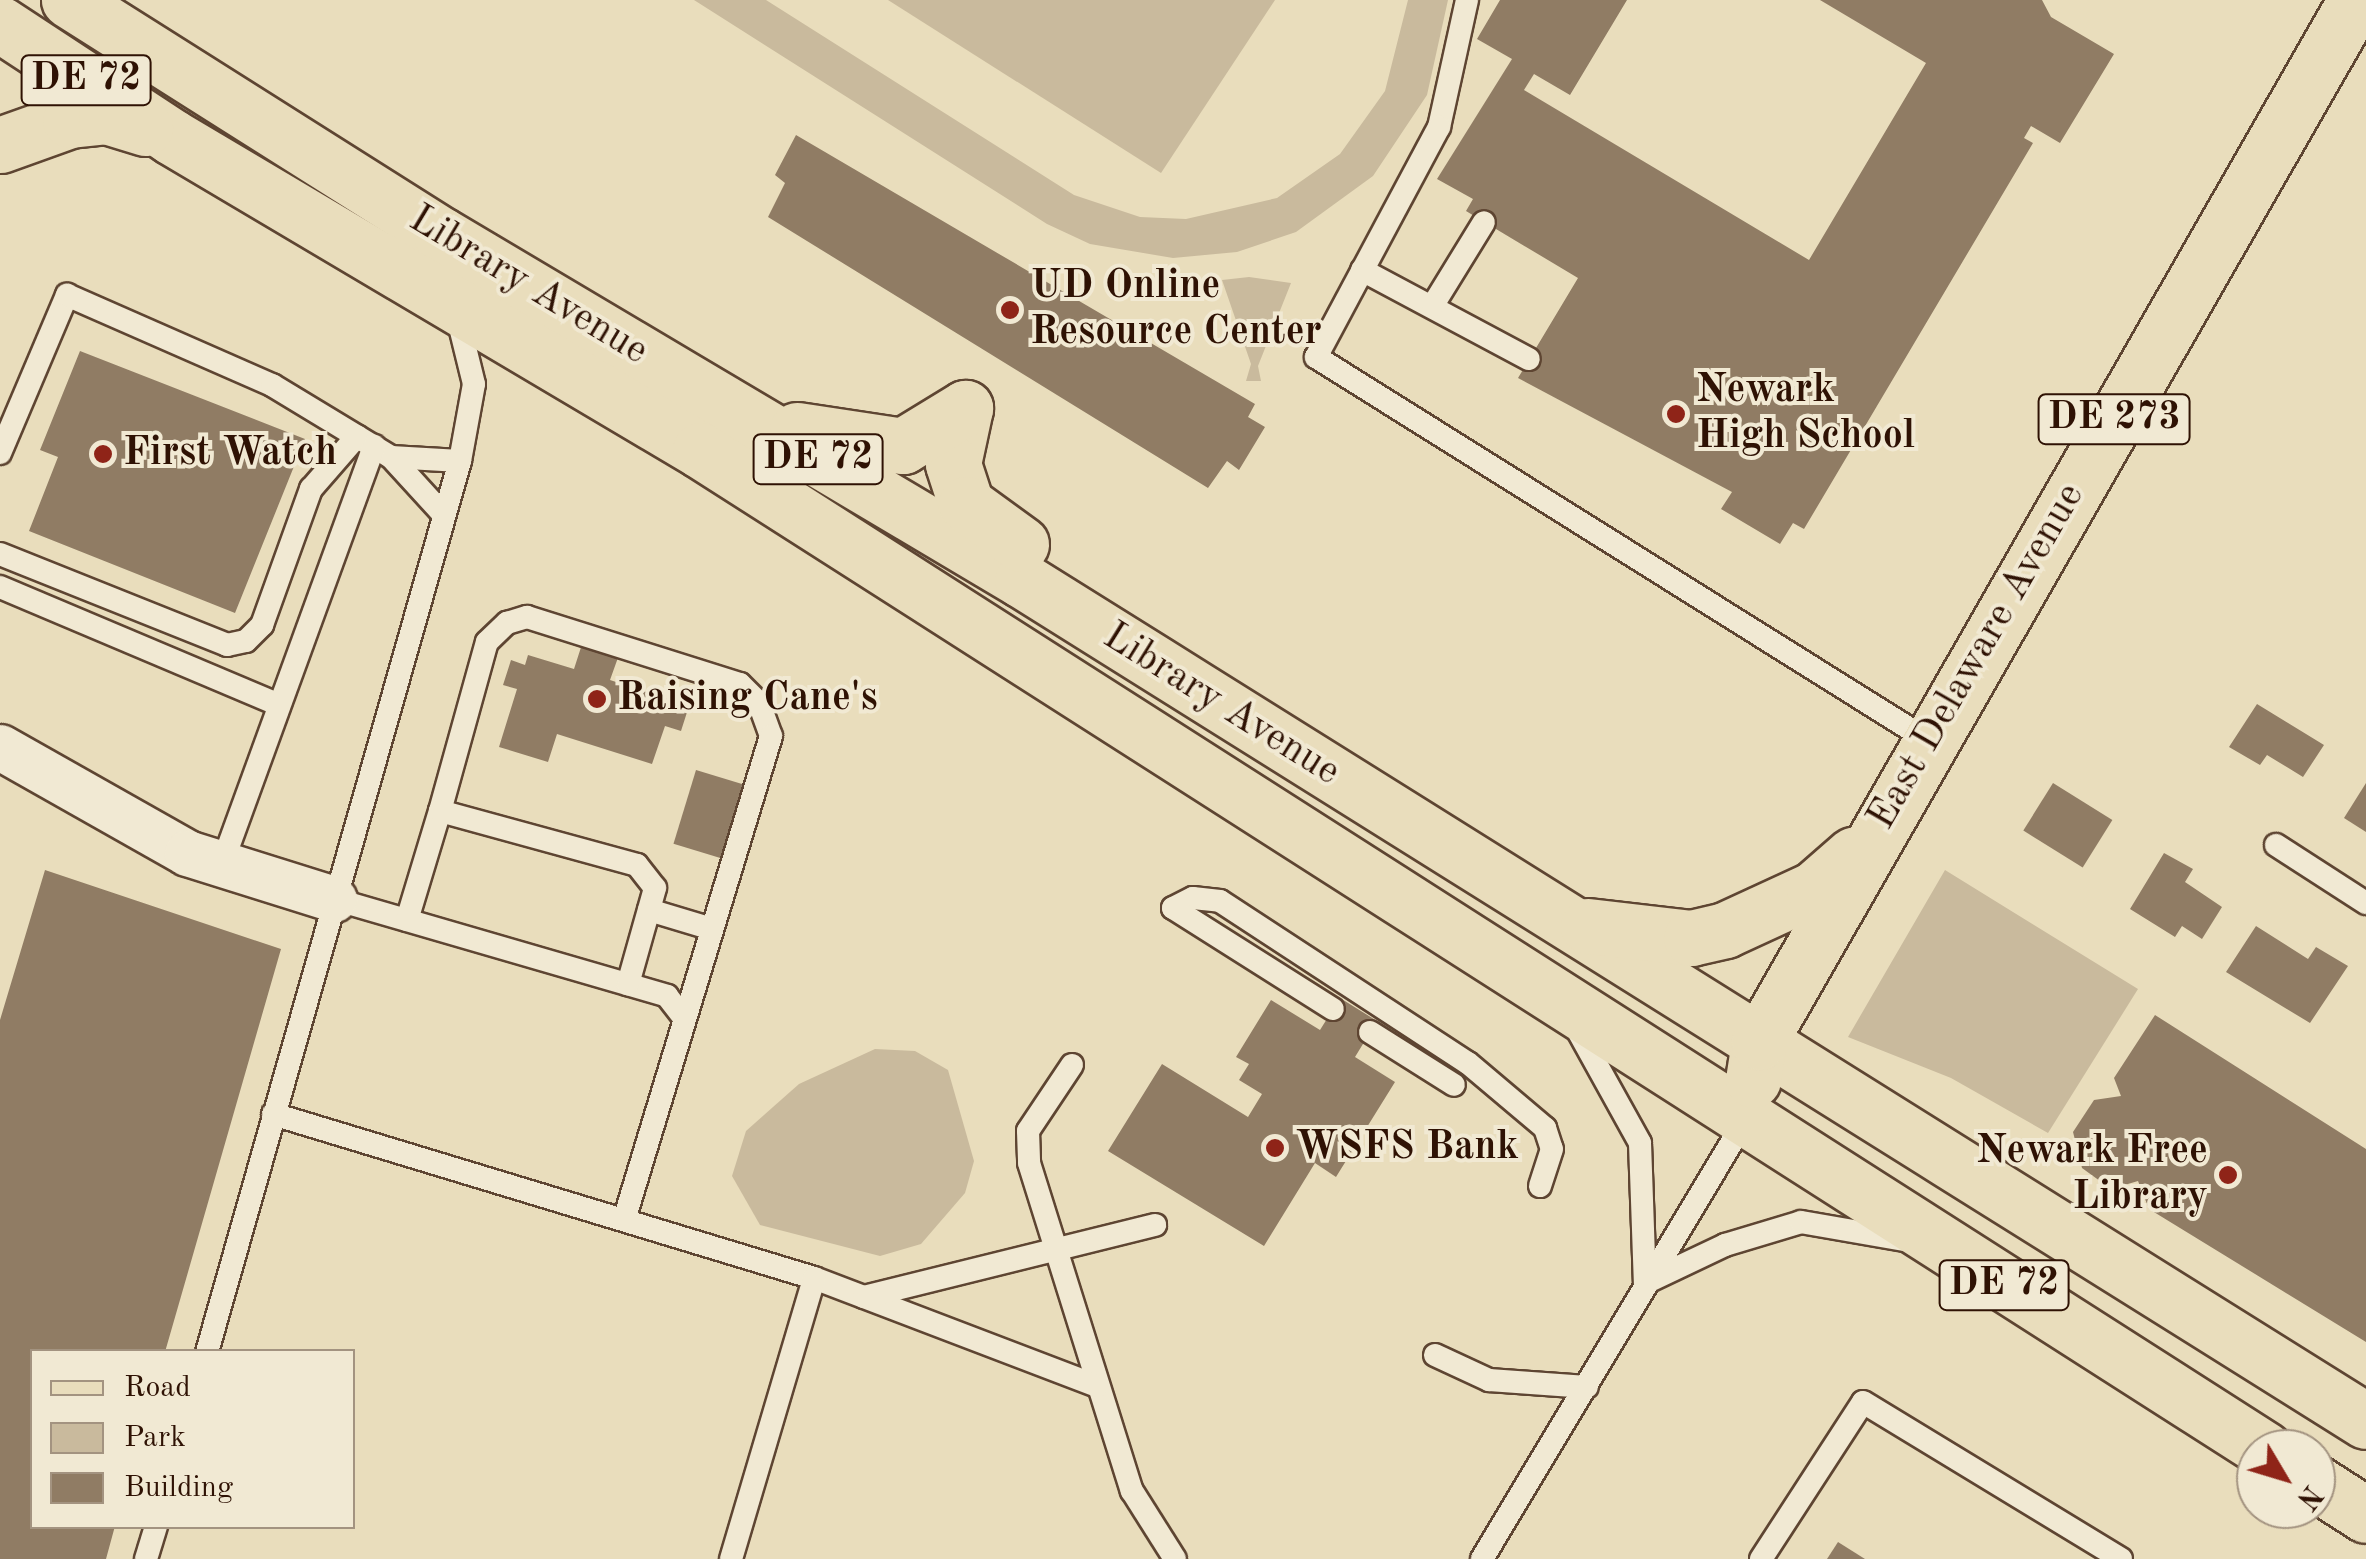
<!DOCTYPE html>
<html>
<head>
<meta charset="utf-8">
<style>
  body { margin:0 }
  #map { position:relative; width:2366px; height:1559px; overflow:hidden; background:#e9ddbc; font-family:"Old Standard TT",serif }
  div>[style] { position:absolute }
  .green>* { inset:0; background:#c9ba9d }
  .building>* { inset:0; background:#907c64; transform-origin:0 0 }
  .roads { filter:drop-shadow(2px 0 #5e4532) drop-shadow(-2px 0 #5e4532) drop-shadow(0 2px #5e4532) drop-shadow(0 -2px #5e4532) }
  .lane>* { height:22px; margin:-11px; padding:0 11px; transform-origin:11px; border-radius:11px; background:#f1e9d3 }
  .street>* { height:45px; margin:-22.5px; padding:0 22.5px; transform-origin:22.5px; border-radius:22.5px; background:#f1e9d3 }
  .primary>* { height:55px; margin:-27.5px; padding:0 27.5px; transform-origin:27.5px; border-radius:27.5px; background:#e9ddbc }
  .dots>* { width:28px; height:28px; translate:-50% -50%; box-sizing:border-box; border:5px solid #f1e9d3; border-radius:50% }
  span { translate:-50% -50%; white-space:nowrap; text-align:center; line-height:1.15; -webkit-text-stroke:8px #f1e9d3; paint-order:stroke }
  .shield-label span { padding:2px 8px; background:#f1e9d3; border:2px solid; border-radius:8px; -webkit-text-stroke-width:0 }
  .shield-label { font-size:38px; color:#2f1204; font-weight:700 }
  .street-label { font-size:40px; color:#2f1204 }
  .poi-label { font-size:40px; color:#2f1204; font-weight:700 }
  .left { translate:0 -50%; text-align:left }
  .right { translate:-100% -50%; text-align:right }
  .legend { position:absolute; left:30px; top:1349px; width:325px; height:180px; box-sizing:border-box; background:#f1e9d3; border:2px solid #a39380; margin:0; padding:12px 18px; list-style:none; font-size:30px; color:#2f1204 }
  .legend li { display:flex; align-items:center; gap:20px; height:50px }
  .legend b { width:50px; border:2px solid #a39380 }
  .north { position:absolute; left:2236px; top:1429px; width:100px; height:100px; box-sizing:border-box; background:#f1e9d3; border:2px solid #a39380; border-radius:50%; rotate:128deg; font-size:28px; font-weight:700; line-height:40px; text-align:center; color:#2f1204 }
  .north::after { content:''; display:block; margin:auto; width:35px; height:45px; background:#8f2418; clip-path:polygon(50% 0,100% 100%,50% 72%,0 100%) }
</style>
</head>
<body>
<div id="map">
  <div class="green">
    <div style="clip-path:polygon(694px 0,766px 0,1074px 195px,1140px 217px,1186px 219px,1277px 198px,1340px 154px,1385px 91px,1408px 0,1448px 0,1427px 95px,1373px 176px,1296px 232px,1237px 252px,1173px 258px,1090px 244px,1047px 224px)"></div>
    <div style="clip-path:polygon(888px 0,1275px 0,1161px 173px)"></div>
    <div style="clip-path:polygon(1249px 277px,1291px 283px,1258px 366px,1261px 381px,1246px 381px,1251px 364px,1222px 280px)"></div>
    <div style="clip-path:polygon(1945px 870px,2138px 989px,2048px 1133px,1951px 1078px,1848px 1037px)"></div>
    <div style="clip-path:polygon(875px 1049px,915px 1051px,948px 1070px,974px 1161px,965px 1193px,921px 1244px,880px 1256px,760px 1225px,732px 1176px,746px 1131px,799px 1084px)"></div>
  </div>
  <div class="building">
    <div style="clip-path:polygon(1500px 0,1627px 0,1570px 95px,1534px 74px,1524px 90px,1809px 260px,1926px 63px,1820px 0,2042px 0,2051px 17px,2114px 54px,2060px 143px,2031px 126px,2024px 138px,2033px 143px,1804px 529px,1793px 523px,1780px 544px,1721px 509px,1732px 492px,1518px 378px,1578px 278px,1466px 211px,1473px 199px,1437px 179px,1512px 59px,1477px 39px)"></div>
    <div style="clip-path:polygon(796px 135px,1255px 404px,1248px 417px,1265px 427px,1239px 470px,1227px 461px,1208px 488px,768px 217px,785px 183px,775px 175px)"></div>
    <div style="clip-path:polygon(80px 351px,305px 439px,235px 613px,29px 531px,58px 457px,40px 450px)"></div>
    <div style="clip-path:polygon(583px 641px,620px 652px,610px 680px,689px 706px,681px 731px,665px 726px,652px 764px,557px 734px,548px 762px,499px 747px,517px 689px,503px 685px,511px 660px,525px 665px,528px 655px,574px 669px)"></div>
    <div style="clip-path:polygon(2257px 704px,2324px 745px,2303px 777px,2267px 755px,2260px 765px,2229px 747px)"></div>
    <div style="left:696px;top:770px;width:61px;height:77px;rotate:17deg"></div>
    <div style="left:2053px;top:783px;width:70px;height:56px;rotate:32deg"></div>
    <div style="clip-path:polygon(2366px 783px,2366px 832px,2344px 818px)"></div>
    <div style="clip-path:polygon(2164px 853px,2193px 869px,2185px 882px,2222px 907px,2202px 939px,2182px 926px,2175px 937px,2130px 909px)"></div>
    <div style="clip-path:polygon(45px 870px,281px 949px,165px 1352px,32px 1352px,32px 1526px,115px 1526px,106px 1559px,0 1559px,0 1020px)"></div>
    <div style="clip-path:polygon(2256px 926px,2308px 959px,2316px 947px,2348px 966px,2310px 1023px,2226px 972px)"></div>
    <div style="clip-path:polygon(1340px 998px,1377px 1021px,1355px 1057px,1395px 1082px,1336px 1177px,1315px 1163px,1264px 1246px,1108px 1151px,1162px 1064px,1248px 1117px,1262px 1094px,1239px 1080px,1249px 1064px,1236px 1057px,1271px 1000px,1320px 1030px)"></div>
    <div style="clip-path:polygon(2155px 1015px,2366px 1149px,2366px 1342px,2149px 1209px,2138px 1181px,2111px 1189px,2082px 1168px,2073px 1132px,2094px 1100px,2121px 1096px,2114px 1078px)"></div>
    <div style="clip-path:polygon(1838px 1542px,1865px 1559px,1827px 1559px)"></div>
  </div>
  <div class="roads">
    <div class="lane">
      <div style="left:1467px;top:0;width:130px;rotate:102.4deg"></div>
      <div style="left:1439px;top:127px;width:261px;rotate:118.1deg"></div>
      <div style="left:1316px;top:357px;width:723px;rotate:32.06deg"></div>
      <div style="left:1362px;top:270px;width:189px;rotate:28.1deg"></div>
      <div style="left:1433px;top:305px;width:97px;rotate:-58.4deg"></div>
      <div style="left:0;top:453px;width:172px;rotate:-67deg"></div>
      <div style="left:67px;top:295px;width:224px;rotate:23.7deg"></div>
      <div style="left:272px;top:385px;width:139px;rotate:31.2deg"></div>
      <div style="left:391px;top:457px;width:79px;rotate:47.6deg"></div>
      <div style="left:391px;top:457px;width:69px;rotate:3.3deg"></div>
      <div style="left:0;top:554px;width:245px;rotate:21.8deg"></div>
      <div style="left:227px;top:645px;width:19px;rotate:-12deg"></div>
      <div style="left:246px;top:641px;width:23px;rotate:-45deg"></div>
      <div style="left:262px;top:625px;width:145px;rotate:-70.2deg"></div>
      <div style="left:311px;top:489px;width:70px;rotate:-49deg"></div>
      <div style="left:0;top:587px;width:301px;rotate:22.9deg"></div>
      <div style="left:440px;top:811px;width:175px;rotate:-74.5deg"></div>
      <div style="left:487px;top:642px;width:28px;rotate:-44deg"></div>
      <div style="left:507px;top:623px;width:21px;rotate:-17deg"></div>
      <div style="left:527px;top:617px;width:223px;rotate:17.5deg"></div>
      <div style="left:740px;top:684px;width:27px;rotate:45deg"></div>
      <div style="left:759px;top:703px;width:35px;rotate:70deg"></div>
      <div style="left:771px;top:736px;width:506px;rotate:106.89deg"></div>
      <div style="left:2276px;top:845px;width:107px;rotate:32.8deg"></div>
      <div style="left:222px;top:864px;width:445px;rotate:-70deg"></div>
      <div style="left:334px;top:899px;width:347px;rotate:16.2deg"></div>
      <div style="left:667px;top:996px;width:24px;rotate:52deg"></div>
      <div style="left:1173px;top:908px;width:22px;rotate:-27deg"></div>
      <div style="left:1193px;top:898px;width:27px;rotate:6deg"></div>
      <div style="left:1220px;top:901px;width:296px;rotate:33.2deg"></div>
      <div style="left:1468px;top:1063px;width:101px;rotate:40.2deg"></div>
      <div style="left:1545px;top:1128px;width:22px;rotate:72deg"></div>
      <div style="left:1552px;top:1149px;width:39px;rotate:108deg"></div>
      <div style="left:1173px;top:908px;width:189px;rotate:32.3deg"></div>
      <div style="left:649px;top:910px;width:66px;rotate:16.8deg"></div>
      <div style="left:407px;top:920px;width:114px;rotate:-73.2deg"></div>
      <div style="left:440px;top:811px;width:204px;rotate:15.3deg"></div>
      <div style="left:637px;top:865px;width:29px;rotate:52deg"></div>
      <div style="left:655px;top:888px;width:100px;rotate:105.7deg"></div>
      <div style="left:1578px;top:1031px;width:128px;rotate:61deg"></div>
      <div style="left:1640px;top:1143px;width:140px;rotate:88deg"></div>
      <div style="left:1645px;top:1283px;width:89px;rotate:-25.4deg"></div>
      <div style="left:1725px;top:1245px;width:79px;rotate:-16.8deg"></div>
      <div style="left:1801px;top:1222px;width:105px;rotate:9.9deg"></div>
      <div style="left:1370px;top:1032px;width:99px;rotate:32.2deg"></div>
      <div style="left:1072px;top:1065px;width:79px;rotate:123.7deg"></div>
      <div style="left:1028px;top:1131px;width:32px;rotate:88deg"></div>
      <div style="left:1029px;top:1163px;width:344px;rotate:72.6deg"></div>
      <div style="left:1132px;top:1491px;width:80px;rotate:57.7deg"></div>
      <div style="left:273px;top:1114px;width:565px;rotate:16.86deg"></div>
      <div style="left:814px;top:1278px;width:303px;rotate:20.9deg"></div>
      <div style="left:864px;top:1297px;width:300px;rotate:-13.9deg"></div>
      <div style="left:207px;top:1352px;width:926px;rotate:-74.15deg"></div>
      <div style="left:460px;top:461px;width:78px;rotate:-79.7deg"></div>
      <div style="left:474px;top:384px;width:67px;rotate:-103.8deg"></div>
      <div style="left:1435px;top:1355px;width:60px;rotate:24.8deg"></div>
      <div style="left:1489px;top:1380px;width:98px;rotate:4.1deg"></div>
      <div style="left:146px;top:1559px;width:34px;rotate:-73deg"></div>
      <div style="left:731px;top:1559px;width:293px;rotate:-73.5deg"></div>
      <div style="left:1482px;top:1559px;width:515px;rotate:-59.06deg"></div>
      <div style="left:1761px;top:1559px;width:187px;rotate:-57deg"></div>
      <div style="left:1863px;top:1402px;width:302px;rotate:31.3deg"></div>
    </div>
    <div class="street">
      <div style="left:0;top:747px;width:215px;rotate:29.5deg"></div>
      <div style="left:187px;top:853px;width:154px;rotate:17.4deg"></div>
    </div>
    <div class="primary">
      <div style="left:69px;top:0;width:440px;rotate:32.3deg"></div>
      <div style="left:441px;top:235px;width:676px;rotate:30.7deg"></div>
      <div style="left:1022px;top:580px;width:1585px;rotate:32.04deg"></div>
      <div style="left:0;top:24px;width:206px;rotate:33.3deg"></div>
      <div style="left:172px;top:137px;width:614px;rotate:30.66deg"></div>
      <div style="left:700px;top:450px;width:1856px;rotate:32.57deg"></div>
      <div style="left:0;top:145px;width:74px;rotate:-19.7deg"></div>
      <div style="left:70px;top:120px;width:36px;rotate:-6deg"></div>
      <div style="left:106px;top:116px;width:41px;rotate:17.1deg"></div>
      <div style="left:965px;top:408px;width:57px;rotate:102.1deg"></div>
      <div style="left:953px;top:464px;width:42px;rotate:72deg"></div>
      <div style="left:966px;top:504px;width:68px;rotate:36deg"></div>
      <div style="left:797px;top:430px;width:107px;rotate:8.6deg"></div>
      <div style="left:903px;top:446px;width:73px;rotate:-31.5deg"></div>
      <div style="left:1588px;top:926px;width:104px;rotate:6.6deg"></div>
      <div style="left:1691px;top:938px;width:35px;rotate:-13deg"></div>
      <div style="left:1725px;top:930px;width:98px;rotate:-24.7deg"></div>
      <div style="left:1814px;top:889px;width:52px;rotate:-41.1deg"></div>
      <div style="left:1753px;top:1080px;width:38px;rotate:-81deg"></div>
      <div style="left:1759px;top:1042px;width:1201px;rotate:-60.19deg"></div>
      <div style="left:2316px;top:1483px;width:59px;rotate:32.6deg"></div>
    </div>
  </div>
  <div class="dots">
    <div style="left:1010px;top:310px;background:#8f2418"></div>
    <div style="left:1676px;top:414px;background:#8f2418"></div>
    <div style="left:103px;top:454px;background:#8f2418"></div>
    <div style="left:597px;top:699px;background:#8f2418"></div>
    <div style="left:1275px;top:1148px;background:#8f2418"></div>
    <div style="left:2228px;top:1175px;background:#8f2418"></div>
  </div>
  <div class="shield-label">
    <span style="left:86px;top:80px">DE 72</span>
    <span style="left:2114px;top:419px">DE 273</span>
    <span style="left:818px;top:459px">DE 72</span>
    <span style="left:2004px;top:1285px">DE 72</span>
  </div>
  <div class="street-label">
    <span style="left:528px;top:286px;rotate:31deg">Library Avenue</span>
    <span style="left:1977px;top:657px;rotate:-60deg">East Delaware Avenue</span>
    <span style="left:1221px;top:705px;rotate:32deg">Library Avenue</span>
  </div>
  <div class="poi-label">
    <span class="left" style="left:1030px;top:310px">UD Online<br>Resource Center</span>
    <span class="left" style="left:1696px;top:414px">Newark<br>High School</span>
    <span class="left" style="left:123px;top:454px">First Watch</span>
    <span class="left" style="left:617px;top:699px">Raising Cane's</span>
    <span class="left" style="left:1295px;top:1148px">WSFS Bank</span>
    <span class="right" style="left:2208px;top:1175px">Newark Free<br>Library</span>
  </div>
  <ul class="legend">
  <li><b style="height:12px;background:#e9ddbc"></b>Road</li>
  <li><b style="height:28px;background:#c9ba9d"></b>Park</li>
  <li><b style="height:28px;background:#907c64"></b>Building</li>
  </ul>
  <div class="north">N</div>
</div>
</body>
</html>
